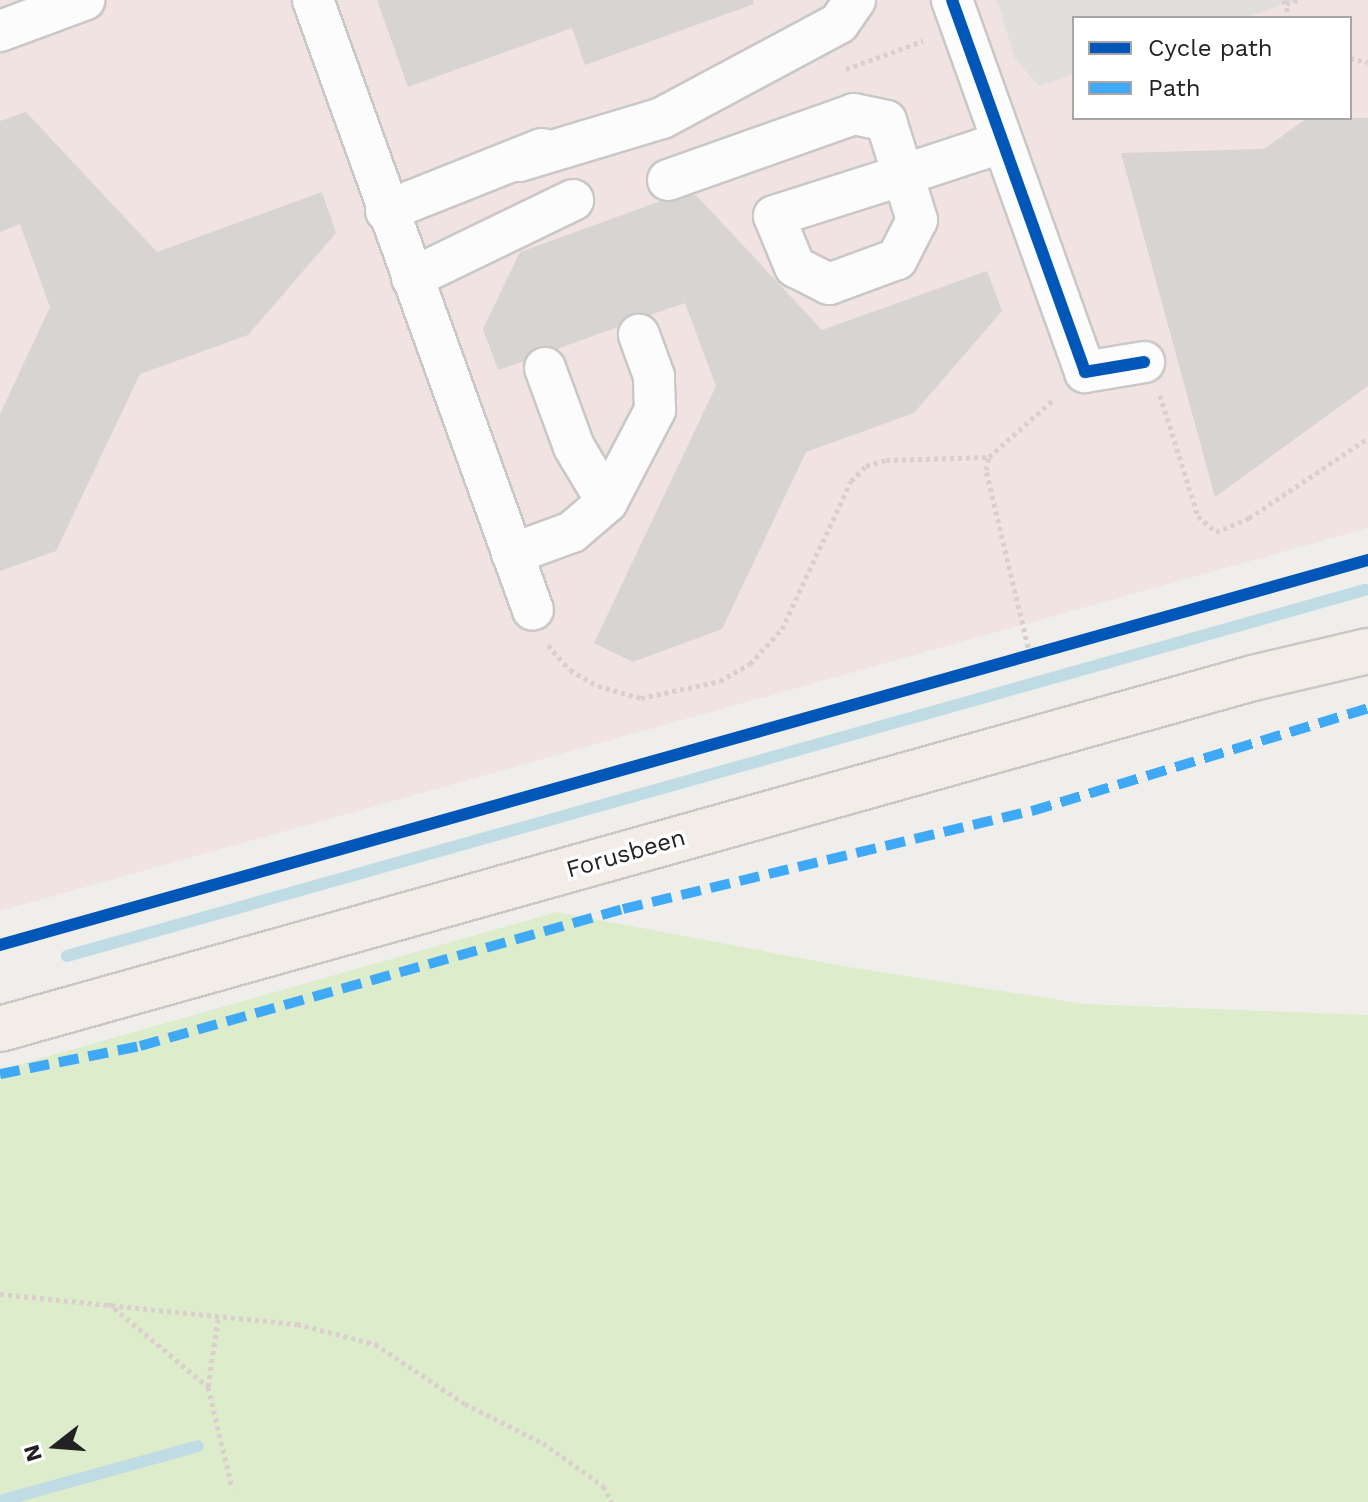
<!DOCTYPE html>
<html>
<head>
<meta charset="utf-8">
<style>
  body { margin:0 }
  #map { position:relative; width:1368px; height:1502px; overflow:hidden; background:#f0eeeb; font-family:"Work Sans",sans-serif }
  div>[style] { position:absolute }
  .commercial>* { inset:0; background:#f1e3e1 }
  .grass>* { inset:0; background:#ddeccb }
  .parking>* { inset:0; background:#e0dfde }
  .stream>* { height:12px; margin:-6px; padding:0 6px; transform-origin:6px; border-radius:6px; background:#bfdbe3 }
  .building>* { inset:0; background:#d7d4d2 }
  .path>* { height:5px; margin-top:-2.5px; transform-origin:0; background:repeating-linear-gradient(90deg,#dccecd 0 4px,transparent 0 8px) }
  .roads { filter:drop-shadow(2px 0 #c9c8c7) drop-shadow(-2px 0 #c9c8c7) drop-shadow(0 2px #c9c8c7) drop-shadow(0 -2px #c9c8c7) }
  .minor>* { height:40px; margin:-20px; padding:0 20px; transform-origin:20px; border-radius:20px; background:#fdfcfc }
  .major>* { height:44px; margin:-22px; padding:0 22px; transform-origin:22px; border-radius:22px; background:#f3ede7 }
  .quiet>* { height:10px; margin-top:-5px; transform-origin:0; background:repeating-linear-gradient(90deg,#3fa9f5 0 20px,transparent 0 30px) }
  .cycleway>* { height:12px; margin:-6px; padding:0 6px; transform-origin:6px; border-radius:6px; background:#0057b8 }
  span { translate:-50% -50%; white-space:nowrap; text-align:center; line-height:1.15; -webkit-text-stroke:7px #fff; paint-order:stroke }
  .street-label { font-size:24px; color:#222 }
  .legend { position:absolute; left:1072px; top:16px; width:280px; height:104px; box-sizing:border-box; background:#fff; border:2px solid #a7a7a7; margin:0; padding:10px 14px; list-style:none; font-size:24px; color:#222 }
  .legend li { display:flex; align-items:center; gap:16px; height:40px }
  .legend b { width:40px; border:2px solid #a7a7a7 }
  .north { position:absolute; left:16px; top:1406px; width:80px; height:80px; -webkit-text-stroke:6px #fff; paint-order:stroke; rotate:253deg; font-size:22px; font-weight:700; line-height:32px; text-align:center; color:#222 }
  .north::after { content:''; display:block; margin:auto; width:28px; height:36px; background:#222; clip-path:polygon(50% 0,100% 100%,50% 72%,0 100%) }
</style>
</head>
<body>
<div id="map">
  <div class="commercial">
    <div style="clip-path:polygon(evenodd,0 0,1368px 0,1368px 528px,0 911px,0 0,1074px 18px,1350px 18px,1350px 118px,1074px 118px,1074px 18px)"></div>
  </div>
  <div class="grass">
    <div style="clip-path:polygon(557px 912px,848px 967px,1085px 1004px,1368px 1015px,1368px 1502px,0 1502px,0 1070px)"></div>
  </div>
  <div class="parking">
    <div style="clip-path:polygon(997px 0,1298px 0,1244px 18px,1074px 18px,1074px 74px,1039px 86px,1015px 59px)"></div>
  </div>
  <div class="stream">
    <div style="left:67px;top:956px;width:1349px;rotate:-15.75deg"></div>
    <div style="left:0;top:1501px;width:205px;rotate:-15.5deg"></div>
  </div>
  <div class="building">
    <div style="clip-path:polygon(377px 0,753px 0,754px 4px,585px 65px,572px 28px,408px 87px)"></div>
    <div style="clip-path:polygon(26px 112px,157px 252px,322px 192px,336px 233px,248px 335px,140px 374px,56px 551px,0 571px,0 414px,50px 307px,20px 224px,0 232px,0 121px)"></div>
    <div style="clip-path:polygon(1307px 118px,1368px 118px,1368px 386px,1215px 497px,1121px 153px,1264px 149px)"></div>
    <div style="clip-path:polygon(696px 195px,822px 330px,987px 271px,1002px 311px,914px 413px,806px 452px,722px 629px,633px 662px,594px 643px,716px 386px,685px 303px,650px 315px,632px 313px,618px 327px,557px 349px,538px 346px,524px 361px,498px 370px,483px 329px,520px 252px,661px 201px)"></div>
  </div>
  <div class="path">
    <div style="left:1284px;top:0;width:19px;rotate:74deg"></div>
    <div style="left:1286px;top:4px;width:12px;rotate:-20deg"></div>
    <div style="left:1350px;top:58px;width:18px;rotate:13deg"></div>
    <div style="left:846px;top:69px;width:82px;rotate:-20deg"></div>
    <div style="left:1160px;top:395px;width:127px;rotate:72.6deg"></div>
    <div style="left:1198px;top:516px;width:24px;rotate:42deg"></div>
    <div style="left:1216px;top:532px;width:36px;rotate:-23deg"></div>
    <div style="left:1249px;top:518px;width:143px;rotate:-33.9deg"></div>
    <div style="left:548px;top:645px;width:33px;rotate:49deg"></div>
    <div style="left:570px;top:670px;width:32px;rotate:30deg"></div>
    <div style="left:598px;top:686px;width:45px;rotate:15.6deg"></div>
    <div style="left:641px;top:698px;width:81px;rotate:-12.1deg"></div>
    <div style="left:720px;top:681px;width:34px;rotate:-30deg"></div>
    <div style="left:750px;top:664px;width:47px;rotate:-47.6deg"></div>
    <div style="left:782px;top:629px;width:163px;rotate:-65deg"></div>
    <div style="left:851px;top:481px;width:21px;rotate:-45deg"></div>
    <div style="left:866px;top:466px;width:21px;rotate:-17deg"></div>
    <div style="left:886px;top:460px;width:103px;rotate:-1.7deg"></div>
    <div style="left:1030px;top:655px;width:190px;rotate:-103.4deg"></div>
    <div style="left:986px;top:470px;width:13px;rotate:-77deg"></div>
    <div style="left:989px;top:457px;width:87px;rotate:-41.7deg"></div>
    <div style="left:0;top:1294px;width:299px;rotate:5.8deg"></div>
    <div style="left:297px;top:1324px;width:81px;rotate:14.4deg"></div>
    <div style="left:375px;top:1344px;width:108px;rotate:33.7deg"></div>
    <div style="left:465px;top:1404px;width:87px;rotate:26.6deg"></div>
    <div style="left:543px;top:1443px;width:74px;rotate:35.6deg"></div>
    <div style="left:603px;top:1486px;width:18px;rotate:61deg"></div>
    <div style="left:108px;top:1303px;width:131px;rotate:40deg"></div>
    <div style="left:218px;top:1319px;width:69px;rotate:98.4deg"></div>
    <div style="left:208px;top:1387px;width:104px;rotate:76.6deg"></div>
  </div>
  <div class="roads">
    <div class="minor">
      <div style="left:313px;top:0;width:648px;rotate:70.17deg"></div>
      <div style="left:952px;top:0;width:395px;rotate:70.3deg"></div>
      <div style="left:1085px;top:372px;width:60px;rotate:-9.6deg"></div>
      <div style="left:0;top:31px;width:90px;rotate:-20.3deg"></div>
      <div style="left:519px;top:161px;width:149px;rotate:-16.7deg"></div>
      <div style="left:662px;top:118px;width:201px;rotate:-28.2deg"></div>
      <div style="left:839px;top:23px;width:28px;rotate:-55deg"></div>
      <div style="left:668px;top:180px;width:197px;rotate:-19.5deg"></div>
      <div style="left:854px;top:114px;width:33px;rotate:12deg"></div>
      <div style="left:886px;top:121px;width:57px;rotate:72.5deg"></div>
      <div style="left:903px;top:175px;width:47px;rotate:72.7deg"></div>
      <div style="left:917px;top:220px;width:44px;rotate:117.1deg"></div>
      <div style="left:897px;top:259px;width:72px;rotate:159.8deg"></div>
      <div style="left:829px;top:284px;width:38px;rotate:-153deg"></div>
      <div style="left:795px;top:267px;width:55px;rotate:-112.4deg"></div>
      <div style="left:774px;top:216px;width:135px;rotate:-17.6deg"></div>
      <div style="left:903px;top:175px;width:80px;rotate:-18.2deg"></div>
      <div style="left:979px;top:150px;width:24px;rotate:-19deg"></div>
      <div style="left:386px;top:211px;width:168px;rotate:-21.7deg"></div>
      <div style="left:412px;top:278px;width:179px;rotate:-25.8deg"></div>
      <div style="left:545px;top:368px;width:84px;rotate:69.8deg"></div>
      <div style="left:574px;top:447px;width:64px;rotate:59deg"></div>
      <div style="left:512px;top:554px;width:64px;rotate:-20.1deg"></div>
      <div style="left:572px;top:532px;width:46px;rotate:-40.6deg"></div>
      <div style="left:607px;top:502px;width:104px;rotate:-62.4deg"></div>
      <div style="left:655px;top:410px;width:34px;rotate:-92deg"></div>
      <div style="left:654px;top:376px;width:44px;rotate:-110.1deg"></div>
    </div>
    <div class="major">
      <div style="left:0;top:1029px;width:1301px;rotate:-15.65deg"></div>
      <div style="left:1253px;top:678px;width:118px;rotate:-13.2deg"></div>
    </div>
  </div>
  <div class="quiet">
    <div style="left:0;top:1074px;width:143px;rotate:-11.3deg"></div>
    <div style="left:140px;top:1046px;width:502px;rotate:-15.84deg"></div>
    <div style="left:623px;top:909px;width:421px;rotate:-13.5deg"></div>
    <div style="left:1032px;top:811px;width:351px;rotate:-17deg"></div>
  </div>
  <div class="cycleway">
    <div style="left:952px;top:0;width:395px;rotate:70.3deg"></div>
    <div style="left:1085px;top:372px;width:60px;rotate:-9.6deg"></div>
    <div style="left:0;top:945px;width:1421px;rotate:-15.72deg"></div>
  </div>
  <div class="street-label">
    <span style="left:626px;top:854px;rotate:-16deg">Forusbeen</span>
  </div>
  <ul class="legend">
  <li><b style="height:10px;background:#0057b8"></b>Cycle path</li>
  <li><b style="height:10px;background:#3fa9f5"></b>Path</li>
  </ul>
  <div class="north">N</div>
</div>
</body>
</html>
